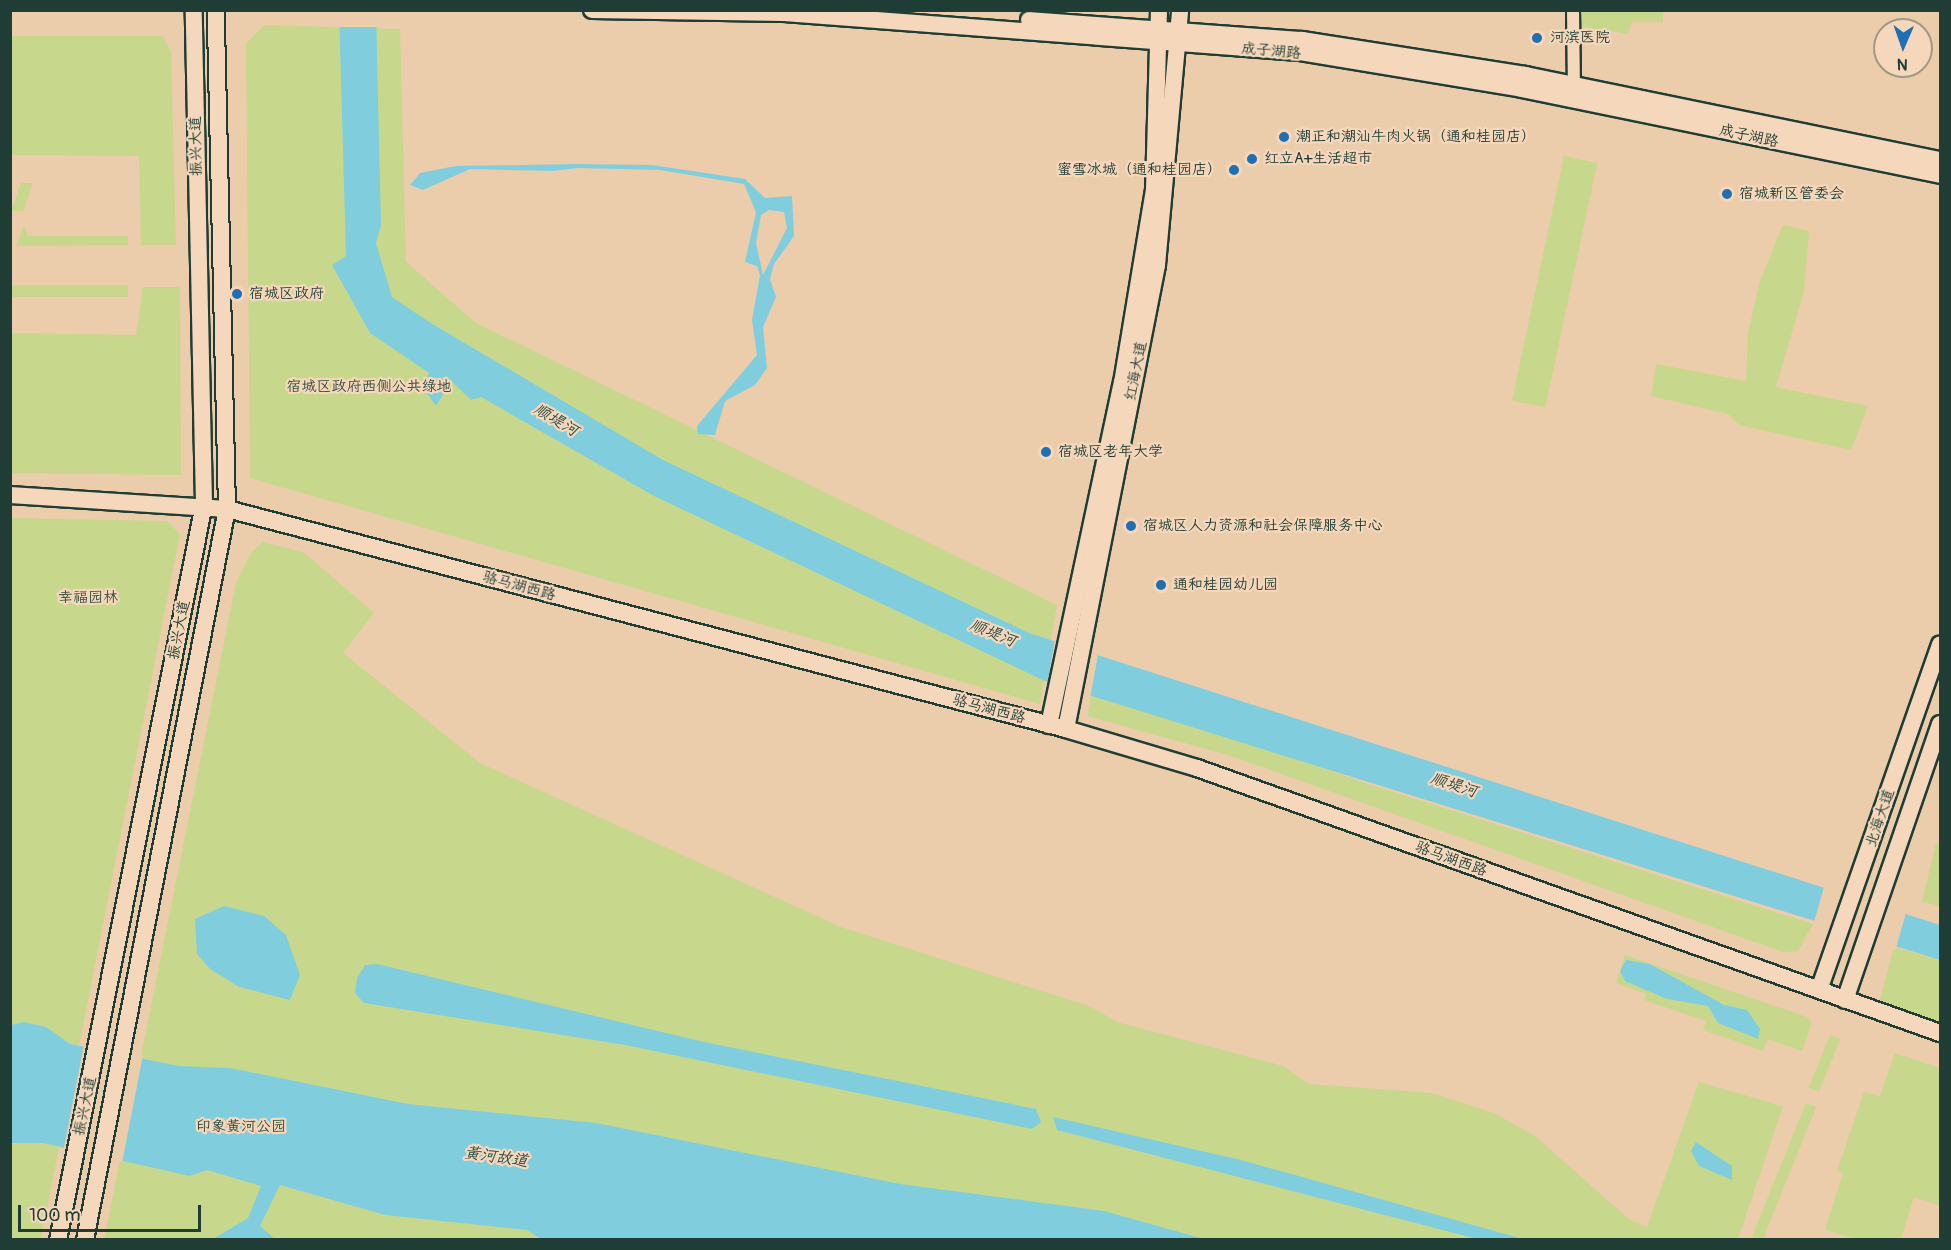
<!DOCTYPE html>
<html>
<head>
<meta charset="utf-8">
<style>
  body { margin:0 }
  #map { position:relative; width:1951px; height:1250px; overflow:hidden; background:#ebccab; font-family:Pangolin,"LXGW WenKai TC",sans-serif }
  div>[style] { position:absolute }
  .green>* { inset:0; background:#c7d88d; transform-origin:0 0 }
  .water>* { inset:0; background:#80cedd }
  .pier>* { inset:0; background:#ebccab; transform-origin:0 0 }
  .roads { filter:drop-shadow(2px 0 #1f3d34) drop-shadow(-2px 0 #1f3d34) drop-shadow(0 2px #1f3d34) drop-shadow(0 -2px #1f3d34) }
  .street>* { height:12px; margin:-6px; padding:0 6px; transform-origin:6px; border-radius:6px; background:#f5d7bb }
  .secondary>* { height:16px; margin:-8px; padding:0 8px; transform-origin:8px; border-radius:8px; background:#f5d7bb }
  .dots>* { width:16px; height:16px; translate:-50% -50%; box-sizing:border-box; border:3px solid #f5d7bb; border-radius:50% }
  span { translate:-50% -50%; white-space:nowrap; text-align:center; line-height:1.15; -webkit-text-stroke:4.5px #f5d7bb; paint-order:stroke }
  .poi-label { font-size:15px; color:#1f3d34 }
  .left { translate:0 -50%; text-align:left }
  .right { translate:-100% -50%; text-align:right }
  .street-label { font-size:15px; color:#1f3d34 }
  .park-label { font-size:15px; color:#304c3d }
  .water-label { font-size:16px; color:#294c45; font-style:italic }
  .frame { position:absolute; inset:0; border:12px solid #1f3d34; pointer-events:none }
  .north { position:absolute; left:1873px; top:18px; width:60px; height:60px; box-sizing:border-box; background:#f5d7bb; border:2px solid #9f9985; border-radius:50%; rotate:182deg; font-size:16px; font-weight:700; line-height:24px; text-align:center; color:#1f3d34 }
  .north::after { content:''; display:block; margin:auto; width:21px; height:27px; background:#1f6fb2; clip-path:polygon(50% 0,100% 100%,50% 72%,0 100%) }
  .scale { position:absolute; left:18px; top:1205px; width:183px; height:27px; box-sizing:border-box; border:3px solid #1f3d34; border-top:0; padding-left:8px; font-size:18px; line-height:21px; white-space:nowrap; color:#1f3d34; -webkit-text-stroke:4px #f5d7bb; paint-order:stroke }
</style>
</head>
<body>
<div id="map">
  <div class="green">
    <div style="clip-path:polygon(1578px 11px,1663px 11px,1663px 22px,1632px 22px,1628px 34px,1578px 26px)"></div>
    <div style="clip-path:polygon(264px 25px,400px 29px,406px 262px,476px 323px,1057px 605px,1040px 704px,250px 478px,246px 43px)"></div>
    <div style="clip-path:polygon(11px 36px,163px 36px,171px 52px,176px 245px,141px 245px,139px 156px,11px 155px)"></div>
    <div style="left:1564px;top:156px;width:34px;height:250px;rotate:12deg"></div>
    <div style="clip-path:polygon(21px 183px,33px 183px,23px 211px,11px 211px)"></div>
    <div style="clip-path:polygon(24px 225px,28px 236px,128px 236px,128px 245px,16px 246px)"></div>
    <div style="clip-path:polygon(1783px 225px,1809px 231px,1804px 291px,1776px 387px,1868px 406px,1851px 450px,1739px 425px,1728px 414px,1651px 396px,1656px 364px,1746px 381px,1748px 333px,1760px 281px)"></div>
    <div style="left:11px;top:285px;width:117px;height:12px"></div>
    <div style="clip-path:polygon(143px 287px,180px 287px,181px 475px,11px 473px,11px 333px,136px 335px)"></div>
    <div style="clip-path:polygon(11px 518px,167px 521px,180px 534px,41px 1239px,11px 1240px)"></div>
    <div style="clip-path:polygon(263px 542px,303px 552px,374px 613px,343px 653px,480px 763px,841px 927px,1089px 1006px,1117px 1022px,1283px 1066px,1309px 1084px,1432px 1093px,1494px 1113px,1535px 1136px,1630px 1220px,1647px 1227px,1699px 1082px,1783px 1106px,1738px 1239px,104px 1240px,236px 583px,251px 553px)"></div>
    <div style="clip-path:polygon(1091px 695px,1228px 734px,1374px 786px,1813px 924px,1798px 951px,1783px 952px,1228px 755px,1094px 718px,1088px 716px)"></div>
    <div style="clip-path:polygon(1936px 843px,1940px 844px,1940px 906px,1922px 902px)"></div>
    <div style="clip-path:polygon(1894px 947px,1940px 960px,1940px 1022px,1880px 1000px)"></div>
    <div style="clip-path:polygon(1625px 955px,1807px 1017px,1812px 1022px,1802px 1051px,1768px 1039px,1763px 1051px,1703px 1030px,1706px 1021px,1644px 1000px,1646px 994px,1616px 983px)"></div>
    <div style="left:1830px;top:1035px;width:11px;height:57px;rotate:22deg"></div>
    <div style="clip-path:polygon(1895px 1053px,1940px 1068px,1940px 1206px,1914px 1197px,1901px 1239px,1856px 1239px,1825px 1230px,1843px 1173px,1837px 1171px,1864px 1092px,1880px 1096px)"></div>
    <div style="left:1806px;top:1103px;width:11px;height:144px;rotate:22deg"></div>
  </div>
  <div class="water">
    <div style="clip-path:polygon(339px 11px,376px 11px,381px 225px,376px 243px,392px 297px,434px 325px,663px 460px,1029px 633px,1940px 925px,1940px 960px,1047px 682px,654px 496px,481px 397px,471px 400px,446px 376px,436px 388px,444px 393px,436px 406px,424px 389px,429px 373px,370px 333px,332px 265px,346px 256px)"></div>
    <div style="clip-path:polygon(evenodd,577px 164px,652px 165px,745px 179px,765px 198px,792px 196px,794px 236px,774px 264px,770px 279px,776px 297px,763px 327px,767px 368px,755px 385px,725px 401px,715px 435px,698px 434px,697px 426px,757px 355px,752px 320px,760px 275px,757px 266px,745px 262px,756px 212px,744px 184px,660px 170px,578px 168px,553px 171px,470px 169px,423px 190px,410px 185px,420px 173px,456px 166px,577px 164px,769px 210px,784px 212px,787px 228px,763px 275px,756px 243px,761px 215px,769px 210px)"></div>
    <div style="clip-path:polygon(224px 906px,264px 916px,286px 935px,300px 975px,290px 1000px,239px 987px,210px 969px,197px 954px,195px 919px)"></div>
    <div style="clip-path:polygon(1626px 960px,1650px 964px,1724px 1005px,1747px 1010px,1760px 1029px,1758px 1039px,1718px 1023px,1708px 1006px,1667px 999px,1625px 981px,1620px 971px)"></div>
    <div style="clip-path:polygon(377px 964px,704px 1042px,1036px 1109px,1041px 1122px,1032px 1129px,625px 1045px,364px 1003px,355px 993px,357px 978px,365px 965px)"></div>
    <div style="clip-path:polygon(24px 1022px,46px 1027px,70px 1044px,179px 1066px,230px 1068px,408px 1104px,596px 1123px,900px 1184px,1104px 1211px,1204px 1239px,541px 1239px,527px 1230px,385px 1215px,280px 1185px,260px 1226px,275px 1239px,213px 1239px,248px 1218px,261px 1186px,207px 1170px,190px 1176px,43px 1143px,11px 1143px,11px 1025px)"></div>
    <div style="clip-path:polygon(1053px 1117px,1241px 1160px,1523px 1239px,1477px 1239px,1057px 1130px)"></div>
    <div style="clip-path:polygon(1696px 1142px,1732px 1166px,1732px 1180px,1699px 1166px,1691px 1151px)"></div>
  </div>
  <div class="pier">
    <div style="left:336px;top:10px;width:43px;height:17px"></div>
    <div style="clip-path:polygon(1055px 639px,1098px 655px,1090px 698px,1047px 685px)"></div>
    <div style="left:1824px;top:887px;width:86px;height:41px;rotate:16deg"></div>
    <div style="left:84px;top:1044px;width:60px;height:108px;rotate:11deg"></div>
  </div>
  <div class="roads">
    <div class="street">
      <div style="left:1573px;top:10px;width:83px;rotate:89.3deg"></div>
    </div>
    <div class="secondary">
      <div style="left:592px;top:10px;width:192px;rotate:0.9deg"></div>
      <div style="left:784px;top:13px;width:516px;rotate:4.33deg"></div>
      <div style="left:1299px;top:52px;width:226px;rotate:9.4deg"></div>
      <div style="left:1522px;top:89px;width:427px;rotate:11.6deg"></div>
      <div style="left:1029px;top:20px;width:274px;rotate:4.2deg"></div>
      <div style="left:1302px;top:40px;width:226px;rotate:8.9deg"></div>
      <div style="left:1525px;top:75px;width:424px;rotate:11.6deg"></div>
      <div style="left:10px;top:495px;width:217px;rotate:3.7deg"></div>
      <div style="left:227px;top:509px;width:867px;rotate:14.69deg"></div>
      <div style="left:1066px;top:729px;width:137px;rotate:16.6deg"></div>
      <div style="left:1197px;top:768px;width:789px;rotate:19.63deg"></div>
      <div style="left:1049px;top:725px;width:350px;rotate:-78deg"></div>
      <div style="left:1122px;top:383px;width:197px;rotate:-80.6deg"></div>
      <div style="left:1154px;top:189px;width:179px;rotate:-88.4deg"></div>
      <div style="left:1066px;top:729px;width:473px;rotate:-78.9deg"></div>
      <div style="left:1157px;top:265px;width:256px;rotate:-84.8deg"></div>
      <div style="left:1819px;top:990px;width:366px;rotate:-70.7deg"></div>
      <div style="left:1845px;top:1000px;width:292px;rotate:-71deg"></div>
      <div style="left:58px;top:1240px;width:750px;rotate:-78.78deg"></div>
      <div style="left:204px;top:504px;width:494px;rotate:-91.2deg"></div>
      <div style="left:85px;top:1240px;width:745px;rotate:-79.01deg"></div>
      <div style="left:227px;top:509px;width:499px;rotate:-91.3deg"></div>
    </div>
  </div>
  <div class="dots">
    <div style="left:1537px;top:38px;background:#1f6fb2"></div>
    <div style="left:1284px;top:137px;background:#1f6fb2"></div>
    <div style="left:1252px;top:159px;background:#1f6fb2"></div>
    <div style="left:1234px;top:170px;background:#1f6fb2"></div>
    <div style="left:1727px;top:194px;background:#1f6fb2"></div>
    <div style="left:237px;top:294px;background:#1f6fb2"></div>
    <div style="left:1046px;top:452px;background:#1f6fb2"></div>
    <div style="left:1131px;top:526px;background:#1f6fb2"></div>
    <div style="left:1161px;top:585px;background:#1f6fb2"></div>
  </div>
  <div class="poi-label">
    <span class="left" style="left:1550px;top:38px">河滨医院</span>
    <span class="left" style="left:1296px;top:137px">潮正和潮汕牛肉火锅（通和桂园店）</span>
    <span class="left" style="left:1264px;top:159px">红立A+生活超市</span>
    <span class="right" style="left:1222px;top:170px">蜜雪冰城（通和桂园店）</span>
    <span class="left" style="left:1739px;top:194px">宿城新区管委会</span>
    <span class="left" style="left:249px;top:294px">宿城区政府</span>
    <span class="left" style="left:1058px;top:452px">宿城区老年大学</span>
    <span class="left" style="left:1143px;top:526px">宿城区人力资源和社会保障服务中心</span>
    <span class="left" style="left:1173px;top:585px">通和桂园幼儿园</span>
  </div>
  <div class="street-label">
    <span style="left:1271px;top:51px;rotate:5deg">成子湖路</span>
    <span style="left:1749px;top:136px;rotate:12deg">成子湖路</span>
    <span style="left:196px;top:146px;rotate:-91deg">振兴大道</span>
    <span style="left:1136px;top:371px;rotate:-79deg">红海大道</span>
    <span style="left:519px;top:586px;rotate:15deg">骆马湖西路</span>
    <span style="left:179px;top:630px;rotate:-79deg">振兴大道</span>
    <span style="left:989px;top:709px;rotate:15deg">骆马湖西路</span>
    <span style="left:1880px;top:818px;rotate:-71deg">北海大道</span>
    <span style="left:1451px;top:859px;rotate:20deg">骆马湖西路</span>
    <span style="left:85px;top:1106px;rotate:-78deg">振兴大道</span>
  </div>
  <div class="park-label">
    <span style="left:369px;top:387px">宿城区政府西侧公共绿地</span>
    <span style="left:88px;top:598px">幸福园林</span>
    <span style="left:241px;top:1127px">印象黄河公园</span>
  </div>
  <div class="water-label">
    <span style="left:556px;top:420px;rotate:31deg">顺堤河</span>
    <span style="left:993px;top:633px;rotate:22deg">顺堤河</span>
    <span style="left:1454px;top:785px;rotate:18deg">顺堤河</span>
    <span style="left:496px;top:1157px;rotate:8deg">黄河故道</span>
  </div>
  <div class="frame"></div>
  <div class="north">N</div>
  <div class="scale">100 m</div>
</div>
</body>
</html>
